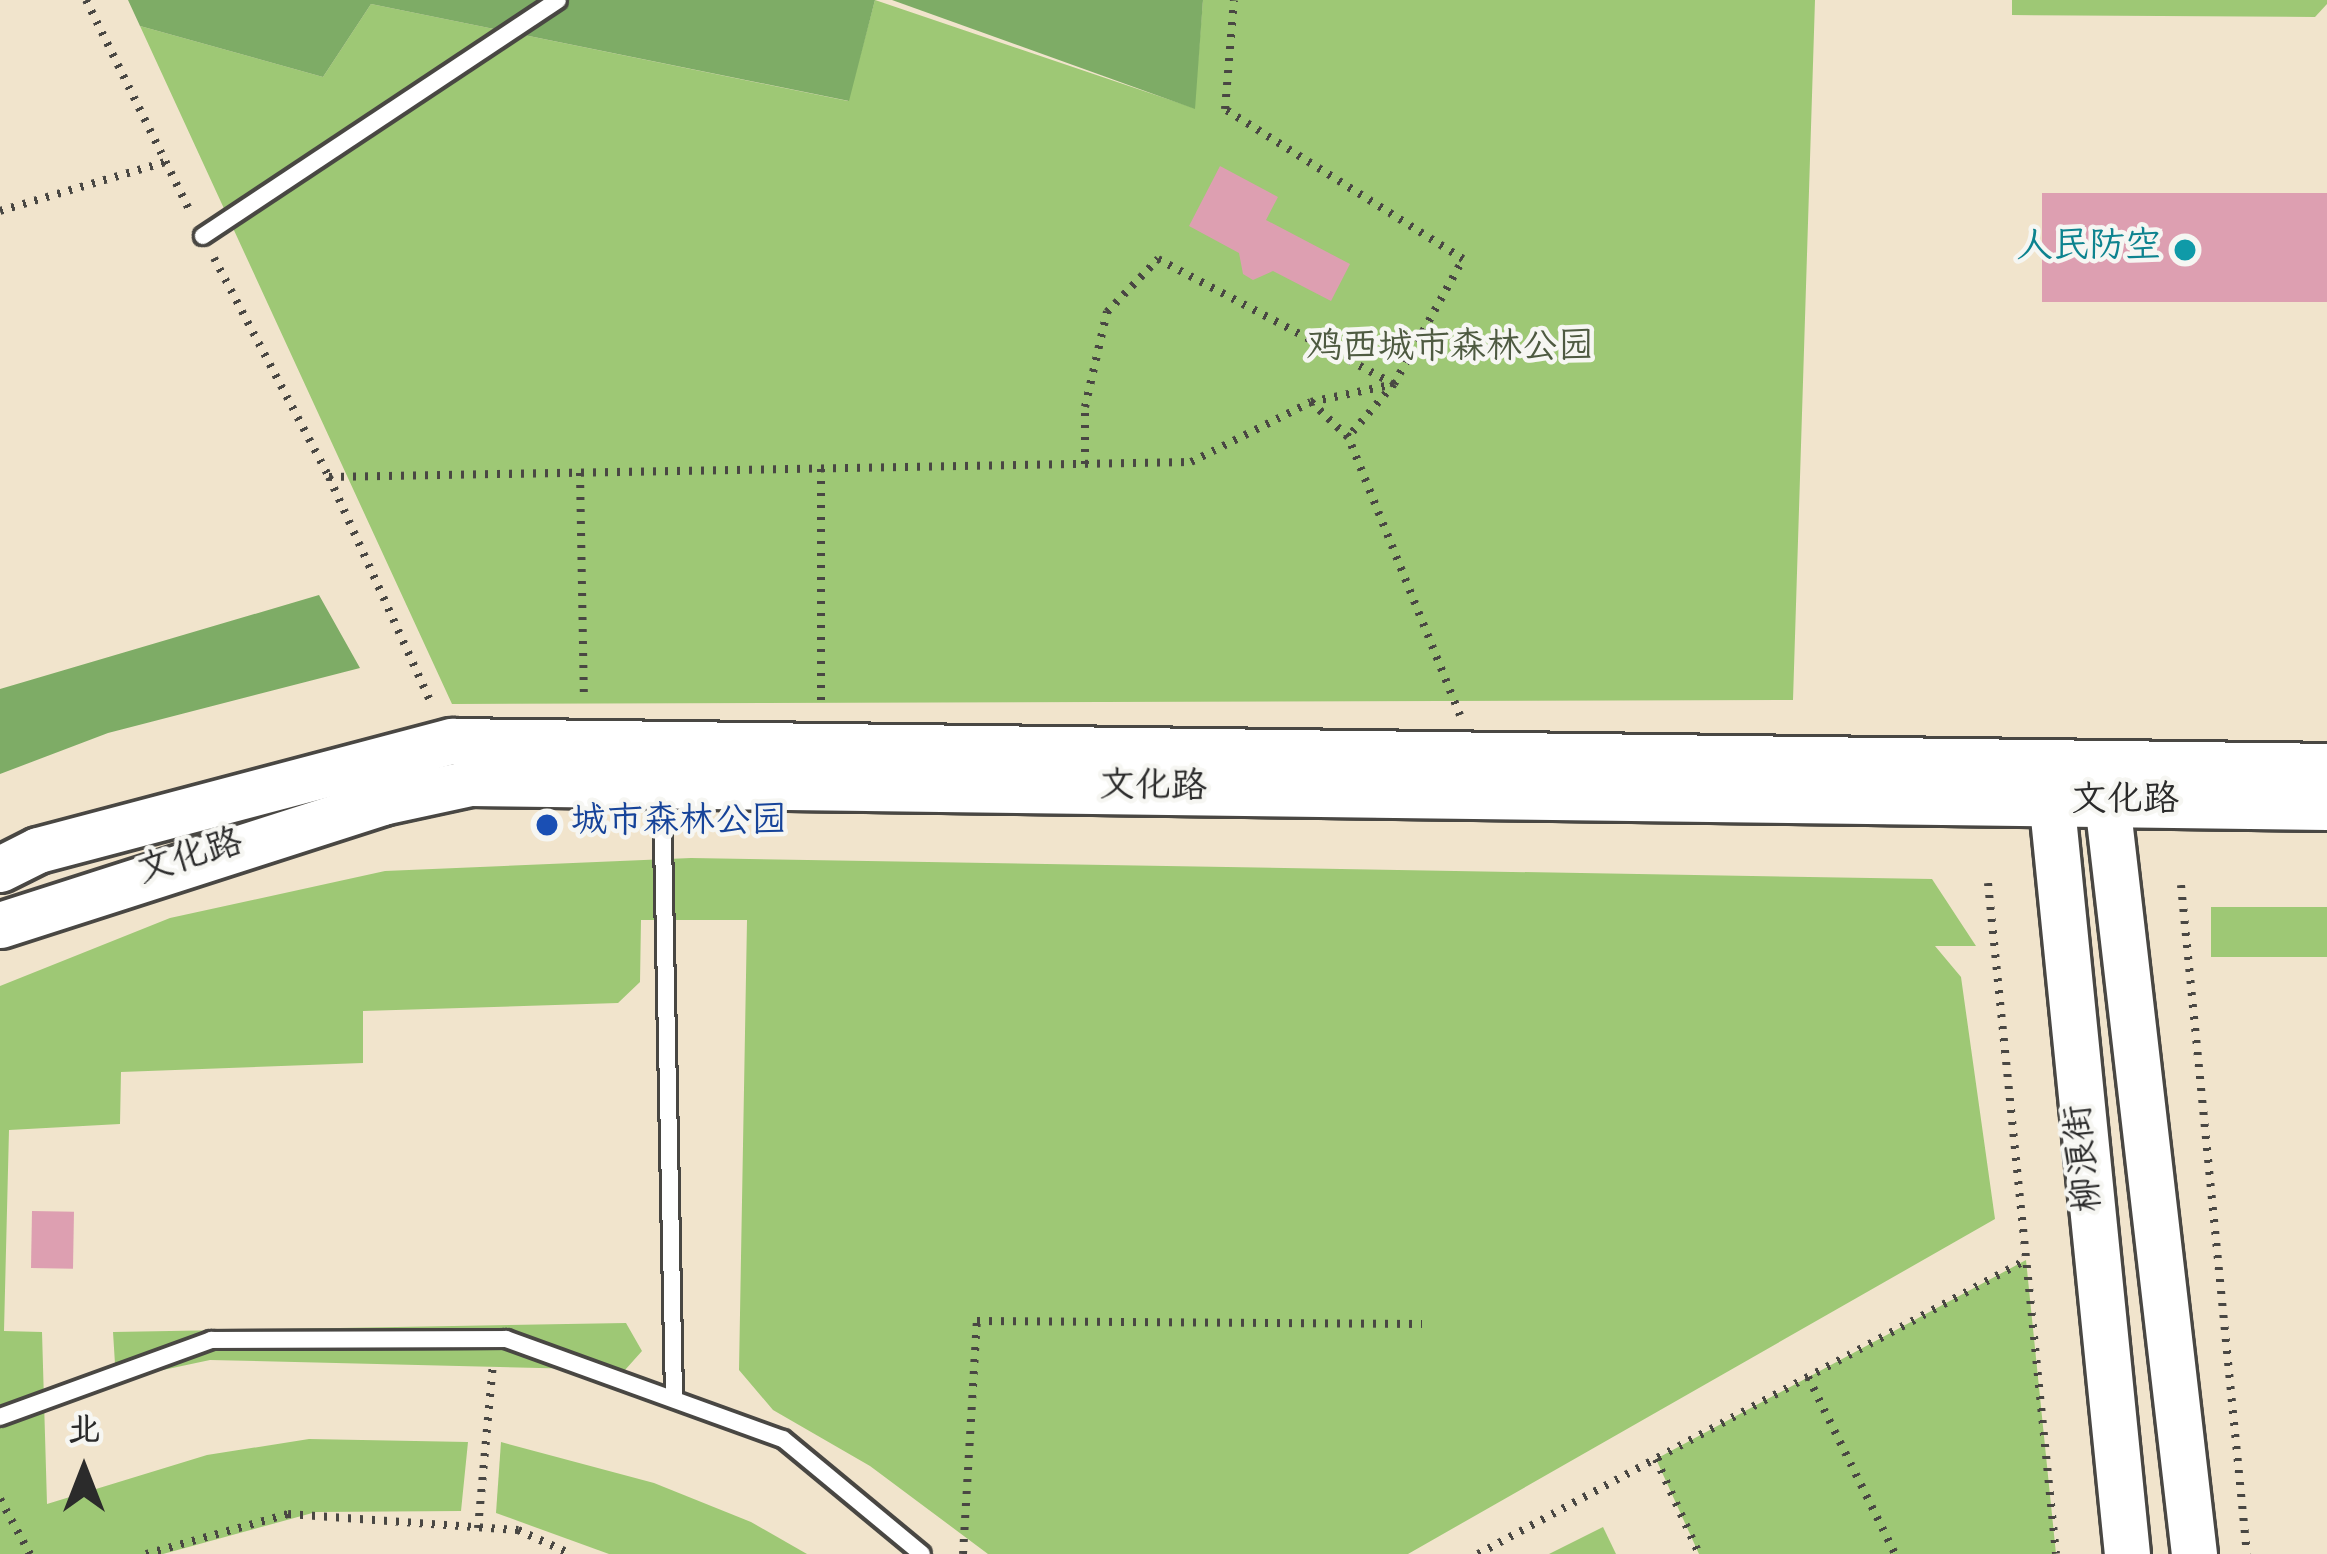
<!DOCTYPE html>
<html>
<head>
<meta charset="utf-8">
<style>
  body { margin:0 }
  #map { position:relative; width:2327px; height:1554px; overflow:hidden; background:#f1e4cc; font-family:"Gochi Hand","LXGW WenKai TC",sans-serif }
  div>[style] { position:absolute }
  .green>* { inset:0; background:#9ec875; transform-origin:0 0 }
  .forest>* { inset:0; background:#7eac66 }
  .building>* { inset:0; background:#dd9fb1; transform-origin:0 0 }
  .path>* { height:8px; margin-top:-4px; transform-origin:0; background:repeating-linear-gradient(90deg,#494743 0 3px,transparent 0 12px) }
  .roads { filter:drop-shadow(3px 0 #494743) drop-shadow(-3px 0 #494743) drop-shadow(0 3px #494743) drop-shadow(0 -3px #494743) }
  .service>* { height:16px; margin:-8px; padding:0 8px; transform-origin:8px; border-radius:8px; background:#fff }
  .secondary>* { height:45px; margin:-22.5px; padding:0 22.5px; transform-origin:22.5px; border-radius:22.5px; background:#fff }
  .dots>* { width:33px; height:33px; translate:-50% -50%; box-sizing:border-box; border:6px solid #f6f6f2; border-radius:50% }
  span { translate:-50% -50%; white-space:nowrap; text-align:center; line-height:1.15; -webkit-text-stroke:9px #f6f6f2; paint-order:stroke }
  .culture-label { font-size:36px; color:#0d838f }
  .right { translate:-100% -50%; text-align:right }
  .park-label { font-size:36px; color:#4e5a41 }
  .street-label { font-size:36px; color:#2b2b2b }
  .transit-label { font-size:36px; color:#164399 }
  .left { translate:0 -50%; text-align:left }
  .north { position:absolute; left:24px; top:1410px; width:120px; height:120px; -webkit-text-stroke:9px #f6f6f2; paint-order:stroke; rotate:0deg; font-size:33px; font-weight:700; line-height:48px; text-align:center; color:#2b2b2b }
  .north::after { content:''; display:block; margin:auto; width:42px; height:54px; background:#2b2b2b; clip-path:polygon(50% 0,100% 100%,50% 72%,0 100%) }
</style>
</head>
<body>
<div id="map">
  <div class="green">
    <div style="clip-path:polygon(875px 0,1194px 108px,1203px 0,1815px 0,1793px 700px,452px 704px,140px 26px,323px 77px,371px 4px,848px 101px)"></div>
    <div style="clip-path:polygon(2012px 0,2327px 0,2327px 4px,2315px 17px,2012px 15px)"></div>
    <div style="clip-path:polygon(691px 858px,1932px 879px,1976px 946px,1935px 946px,1961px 977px,1995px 1219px,1408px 1554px,988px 1554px,870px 1466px,773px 1410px,739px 1370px,747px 920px,641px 920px,640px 982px,618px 1003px,363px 1011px,363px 1063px,121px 1072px,120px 1124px,9px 1130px,4px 1331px,42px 1332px,47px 1504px,207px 1455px,309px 1439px,468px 1442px,461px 1511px,316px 1512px,163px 1554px,0 1554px,0 986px,170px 918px,385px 871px)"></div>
    <div style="left:2327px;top:907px;width:50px;height:116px;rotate:90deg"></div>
    <div style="clip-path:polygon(2026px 1260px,2056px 1554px,1699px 1554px,1656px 1459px)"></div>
    <div style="clip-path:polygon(626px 1323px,642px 1351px,625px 1370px,210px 1360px,116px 1380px,113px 1332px)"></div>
    <div style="clip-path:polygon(501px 1442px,654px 1483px,751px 1522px,807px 1554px,609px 1554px,496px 1513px)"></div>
    <div style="clip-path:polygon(1603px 1527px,1616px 1554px,1549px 1554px)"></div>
  </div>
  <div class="forest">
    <div style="clip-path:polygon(128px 0,875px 0,849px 101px,371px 4px,323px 77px,140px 26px)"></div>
    <div style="clip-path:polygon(892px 0,1203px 0,1195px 109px)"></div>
    <div style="clip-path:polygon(319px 595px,360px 668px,108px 733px,0 774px,0 689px)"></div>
  </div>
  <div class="building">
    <div style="clip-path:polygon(1220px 166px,1278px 197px,1266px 220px,1350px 264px,1331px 301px,1273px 271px,1253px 280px,1243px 274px,1239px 253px,1189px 226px)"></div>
    <div style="left:2327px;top:193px;width:109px;height:285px;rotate:90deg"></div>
    <div style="left:32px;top:1211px;width:42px;height:57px;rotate:1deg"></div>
  </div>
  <div class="path">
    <div style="left:86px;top:0;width:237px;rotate:63.8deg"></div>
    <div style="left:0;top:211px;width:172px;rotate:-16.5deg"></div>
    <div style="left:214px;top:258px;width:247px;rotate:62.3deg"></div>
    <div style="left:329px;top:477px;width:248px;rotate:65.7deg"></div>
    <div style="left:1347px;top:434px;width:303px;rotate:68.1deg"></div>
    <div style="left:1085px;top:464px;width:57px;rotate:-90deg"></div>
    <div style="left:1085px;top:407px;width:98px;rotate:-77deg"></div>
    <div style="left:1107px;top:312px;width:74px;rotate:-46.1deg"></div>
    <div style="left:1158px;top:259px;width:267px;rotate:27.9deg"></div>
    <div style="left:1394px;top:384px;width:143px;rotate:-61.1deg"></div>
    <div style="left:1463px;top:259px;width:281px;rotate:-147.8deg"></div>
    <div style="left:1225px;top:109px;width:109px;rotate:-85.3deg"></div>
    <div style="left:821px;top:469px;width:234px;rotate:90deg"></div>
    <div style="left:580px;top:473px;width:227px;rotate:89deg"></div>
    <div style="left:329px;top:477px;width:862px;rotate:-1deg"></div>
    <div style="left:1191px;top:462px;width:134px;rotate:-26.6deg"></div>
    <div style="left:1311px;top:402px;width:85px;rotate:-12.2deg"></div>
    <div style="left:1394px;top:384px;width:70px;rotate:131deg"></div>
    <div style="left:1348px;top:437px;width:51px;rotate:-136.6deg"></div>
    <div style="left:1988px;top:883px;width:674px;rotate:84.21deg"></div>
    <div style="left:2181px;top:885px;width:672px;rotate:84.37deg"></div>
    <div style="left:1808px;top:1377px;width:197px;rotate:63.8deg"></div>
    <div style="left:1656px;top:1459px;width:104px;rotate:65.6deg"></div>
    <div style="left:0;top:1499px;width:63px;rotate:61.4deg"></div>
    <div style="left:478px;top:1528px;width:167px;rotate:-84.8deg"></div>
    <div style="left:146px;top:1554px;width:148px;rotate:-15.7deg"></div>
    <div style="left:288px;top:1514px;width:231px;rotate:4deg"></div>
    <div style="left:518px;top:1530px;width:58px;rotate:24.4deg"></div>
    <div style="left:963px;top:1554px;width:233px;rotate:-86.6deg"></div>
    <div style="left:977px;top:1321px;width:445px;rotate:0.4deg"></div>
    <div style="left:1478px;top:1554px;width:622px;rotate:-28.21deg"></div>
  </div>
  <div class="roads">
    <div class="service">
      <div style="left:203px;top:236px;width:426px;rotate:-33.6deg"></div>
      <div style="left:662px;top:788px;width:611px;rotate:88.87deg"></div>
      <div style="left:0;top:1417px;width:225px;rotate:-20deg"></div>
      <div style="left:211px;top:1340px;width:295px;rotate:-0.2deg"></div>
      <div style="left:506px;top:1339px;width:294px;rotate:19.9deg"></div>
      <div style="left:783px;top:1439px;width:180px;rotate:39.6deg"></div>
    </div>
    <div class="secondary">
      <div style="left:2104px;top:776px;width:783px;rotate:83.4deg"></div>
      <div style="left:2049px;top:777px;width:781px;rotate:84.27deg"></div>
      <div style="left:0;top:869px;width:42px;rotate:-26.6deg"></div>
      <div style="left:38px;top:850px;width:428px;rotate:-14.8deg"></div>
      <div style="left:452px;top:741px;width:1875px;rotate:0.76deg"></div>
      <div style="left:0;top:925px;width:401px;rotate:-17.8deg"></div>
      <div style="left:382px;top:802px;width:90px;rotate:-12.2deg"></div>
      <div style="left:470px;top:783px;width:1857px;rotate:0.74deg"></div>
    </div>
  </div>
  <div class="dots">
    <div style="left:2185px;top:250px;background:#0f9aa8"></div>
    <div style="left:547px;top:825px;background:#1a4fb4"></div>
  </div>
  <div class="culture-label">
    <span class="right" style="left:2161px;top:250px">人民防空</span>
  </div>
  <div class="park-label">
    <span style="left:1450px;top:351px">鸡西城市森林公园</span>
  </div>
  <div class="street-label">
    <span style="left:1153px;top:790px;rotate:1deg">文化路</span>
    <span style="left:2125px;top:804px">文化路</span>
    <span style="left:191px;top:860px;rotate:-17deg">文化路</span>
    <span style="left:2087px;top:1158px;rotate:-96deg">柳浪街</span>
  </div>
  <div class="transit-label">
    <span class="left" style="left:571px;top:825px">城市森林公园</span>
  </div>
  <div class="north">北</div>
</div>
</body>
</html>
